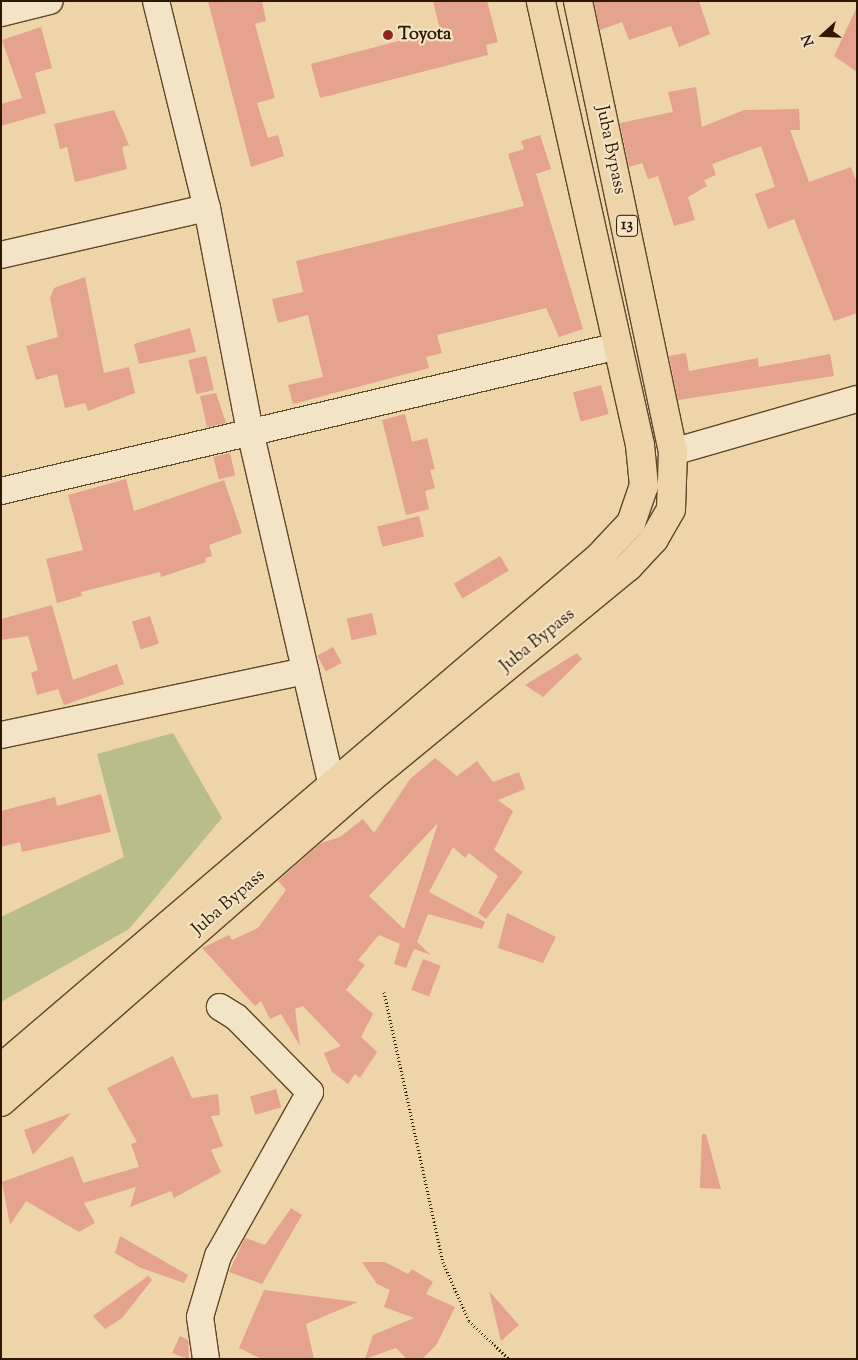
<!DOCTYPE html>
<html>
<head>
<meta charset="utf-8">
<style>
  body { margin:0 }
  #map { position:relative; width:858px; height:1360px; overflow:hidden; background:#edd4a9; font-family:"Sorts Mill Goudy",serif }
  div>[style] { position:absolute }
  .green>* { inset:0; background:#b8bd89 }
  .building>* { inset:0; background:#e5a28e; transform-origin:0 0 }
  .path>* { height:3px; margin-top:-1.5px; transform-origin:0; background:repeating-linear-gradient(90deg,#301800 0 1px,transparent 0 3.5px) }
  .roads { filter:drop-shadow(1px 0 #5f472a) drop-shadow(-1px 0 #5f472a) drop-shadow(0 1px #5f472a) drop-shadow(0 -1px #5f472a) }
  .street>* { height:26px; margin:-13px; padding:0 13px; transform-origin:13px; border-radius:13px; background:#f3e3c7 }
  .primary>* { height:28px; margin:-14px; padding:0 14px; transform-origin:14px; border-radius:14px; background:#edd4a9 }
  .dots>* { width:14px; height:14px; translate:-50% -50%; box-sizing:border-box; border:2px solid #f3e3c7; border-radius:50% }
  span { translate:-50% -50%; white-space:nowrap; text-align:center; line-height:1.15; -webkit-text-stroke:4.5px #f3e3c7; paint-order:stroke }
  .shield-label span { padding:1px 4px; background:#f3e3c7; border:1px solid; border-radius:4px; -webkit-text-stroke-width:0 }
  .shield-label { font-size:16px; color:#301800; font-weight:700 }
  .poi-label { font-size:18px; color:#301800; font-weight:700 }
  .left { translate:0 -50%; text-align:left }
  .street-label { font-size:18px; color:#301800 }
  .frame { position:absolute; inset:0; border:2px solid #301800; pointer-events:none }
  .north { position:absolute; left:798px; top:10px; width:50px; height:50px; -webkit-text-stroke:4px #f3e3c7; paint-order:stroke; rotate:250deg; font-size:14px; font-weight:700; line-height:20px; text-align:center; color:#301800 }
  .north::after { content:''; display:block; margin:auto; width:18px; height:22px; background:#301800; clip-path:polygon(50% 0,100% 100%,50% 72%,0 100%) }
</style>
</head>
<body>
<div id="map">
  <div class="green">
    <div style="clip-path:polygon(173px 733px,222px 818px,129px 929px,1px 1002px,1px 917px,124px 857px,97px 754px)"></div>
  </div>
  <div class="building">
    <div style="clip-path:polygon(208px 1px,262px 1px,266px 21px,255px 24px,275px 98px,257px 103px,268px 138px,278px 135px,284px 156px,251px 167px)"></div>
    <div style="clip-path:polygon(433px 1px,487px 1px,498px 42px,486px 45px,488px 55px,320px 98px,311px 64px,440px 30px)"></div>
    <div style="clip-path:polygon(594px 1px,699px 1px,710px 34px,679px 47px,671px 26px,629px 40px,622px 22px,600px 30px)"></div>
    <div style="clip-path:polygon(857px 7px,857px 72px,834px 56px)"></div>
    <div style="clip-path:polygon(41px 27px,52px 68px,35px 73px,46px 113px,1px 126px,1px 104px,22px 98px,2px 40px)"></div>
    <div style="clip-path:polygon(696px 87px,702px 127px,744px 110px,799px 109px,800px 130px,790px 130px,809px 182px,851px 167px,857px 183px,857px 313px,834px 321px,794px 219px,768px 229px,755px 194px,775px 187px,761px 146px,712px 164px,716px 175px,704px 180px,707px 186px,688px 197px,695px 220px,674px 226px,658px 176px,648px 179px,642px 163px,629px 167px,620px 123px,673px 112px,668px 92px)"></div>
    <div style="clip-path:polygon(114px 110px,129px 145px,122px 147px,127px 169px,75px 182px,67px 147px,60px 149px,54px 124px)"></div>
    <div style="clip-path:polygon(540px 135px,551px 169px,536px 174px,583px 329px,559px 337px,546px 308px,437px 335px,442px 353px,426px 357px,429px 368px,293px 404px,288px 385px,323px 377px,308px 315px,278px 323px,272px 299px,303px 292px,296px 261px,524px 206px,508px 154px,524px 149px,521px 141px)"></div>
    <div style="clip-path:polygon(85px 277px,104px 373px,129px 367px,135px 393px,88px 411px,85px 403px,65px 408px,57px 374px,36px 380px,26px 346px,58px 337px,50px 298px,54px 288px)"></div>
    <div style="clip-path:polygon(190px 328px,196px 352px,139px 364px,134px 344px)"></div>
    <div style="clip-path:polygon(686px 353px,689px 371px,758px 358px,759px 367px,830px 354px,834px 376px,678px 400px,669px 356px)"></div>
    <div style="left:206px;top:356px;width:35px;height:18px;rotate:77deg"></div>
    <div style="left:601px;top:385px;width:30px;height:29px;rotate:75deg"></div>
    <div style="clip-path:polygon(216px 393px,226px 423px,207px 427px,200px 396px)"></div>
    <div style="clip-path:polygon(405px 414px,412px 442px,427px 438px,435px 469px,430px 470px,435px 488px,425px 491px,429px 509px,406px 515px,382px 420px)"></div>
    <div style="left:230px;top:453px;width:23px;height:17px;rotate:77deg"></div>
    <div style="clip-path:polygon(126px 479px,134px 511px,224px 480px,242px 533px,209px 545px,212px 556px,205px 558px,206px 562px,161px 577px,160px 572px,81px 592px,82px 596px,57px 603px,46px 559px,83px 550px,68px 495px)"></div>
    <div style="left:419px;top:516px;width:21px;height:43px;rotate:76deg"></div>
    <div style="left:500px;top:556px;width:17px;height:54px;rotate:59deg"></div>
    <div style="clip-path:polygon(52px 605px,73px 680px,117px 664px,124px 684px,64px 705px,58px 689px,37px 695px,31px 673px,38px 670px,28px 636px,1px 640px,1px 619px)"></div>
    <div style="left:372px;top:613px;width:22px;height:26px;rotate:77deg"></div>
    <div style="left:150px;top:616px;width:29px;height:19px;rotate:72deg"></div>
    <div style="left:333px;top:647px;width:18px;height:18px;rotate:61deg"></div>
    <div style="clip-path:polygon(577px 653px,582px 659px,543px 697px,525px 685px)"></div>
    <div style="clip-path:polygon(evenodd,435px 758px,457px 776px,477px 761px,493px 782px,519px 772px,525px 789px,498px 800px,513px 811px,494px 850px,523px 872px,486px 919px,478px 913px,498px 876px,469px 853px,465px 858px,453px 847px,429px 892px,485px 922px,482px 929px,428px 914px,417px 942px,431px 955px,414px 949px,406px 968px,394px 964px,400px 944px,379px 935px,358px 960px,365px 965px,346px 990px,373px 1014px,361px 1037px,377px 1052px,360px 1078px,355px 1074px,348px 1084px,332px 1072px,324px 1053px,341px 1046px,303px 1006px,295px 1009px,300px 1046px,281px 1014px,270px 1019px,261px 1001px,255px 1006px,202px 948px,229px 935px,232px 940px,258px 928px,286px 890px,278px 881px,321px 843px,340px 837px,363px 819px,374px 833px,410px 779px,435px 758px,438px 823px,418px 886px,404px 929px,369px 896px,438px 823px)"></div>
    <div style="clip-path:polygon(101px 794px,111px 832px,22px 852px,20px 842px,1px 847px,1px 811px,55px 797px,57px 806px)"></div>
    <div style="clip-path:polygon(507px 913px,556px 937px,543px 963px,498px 948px)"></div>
    <div style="left:423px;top:959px;width:19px;height:33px;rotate:21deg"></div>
    <div style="clip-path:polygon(173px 1056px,192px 1098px,218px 1094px,220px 1115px,211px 1116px,223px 1146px,211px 1150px,221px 1172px,174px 1198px,171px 1191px,130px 1207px,136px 1187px,84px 1203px,95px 1223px,79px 1232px,26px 1201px,10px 1225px,2px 1182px,73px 1156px,83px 1183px,139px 1167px,131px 1144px,137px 1142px,107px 1088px)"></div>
    <div style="left:276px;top:1089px;width:19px;height:27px;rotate:74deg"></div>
    <div style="clip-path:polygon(71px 1113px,33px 1155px,24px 1130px)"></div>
    <div style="clip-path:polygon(702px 1134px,706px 1134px,721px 1189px,700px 1188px)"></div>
    <div style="clip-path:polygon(291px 1208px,302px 1215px,262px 1284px,229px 1272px,245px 1238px,265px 1245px)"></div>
    <div style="clip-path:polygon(120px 1236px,188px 1275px,184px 1283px,141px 1268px,115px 1253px)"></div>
    <div style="clip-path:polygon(362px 1262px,385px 1262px,408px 1274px,412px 1269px,433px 1282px,426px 1294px,455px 1307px,437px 1344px,422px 1359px,407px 1359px,396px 1348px,365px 1359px,373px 1335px,414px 1318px,384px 1307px,390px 1290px,377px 1284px)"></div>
    <div style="clip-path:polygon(148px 1276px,152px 1280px,122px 1318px,105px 1329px,93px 1316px)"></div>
    <div style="clip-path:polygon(264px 1290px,358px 1302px,306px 1324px,314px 1359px,262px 1359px,239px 1348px)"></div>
    <div style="clip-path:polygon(489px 1291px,519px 1325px,501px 1341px)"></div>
    <div style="clip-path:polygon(180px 1336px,188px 1340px,189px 1359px,172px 1353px)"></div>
  </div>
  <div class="path">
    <div style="left:384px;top:992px;width:276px;rotate:77.7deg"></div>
    <div style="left:443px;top:1262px;width:64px;rotate:66.2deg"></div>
    <div style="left:469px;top:1321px;width:55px;rotate:43.5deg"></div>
  </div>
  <div class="roads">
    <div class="street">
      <div style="left:156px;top:1px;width:213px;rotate:76.2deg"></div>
      <div style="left:207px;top:208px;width:227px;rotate:79.1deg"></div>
      <div style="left:250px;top:431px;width:364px;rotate:77deg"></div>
      <div style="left:1px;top:13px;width:50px;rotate:-13.8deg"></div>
      <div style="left:1px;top:255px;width:211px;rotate:-12.9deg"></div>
      <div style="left:673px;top:452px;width:191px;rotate:-16.1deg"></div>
      <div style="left:1px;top:491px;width:634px;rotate:-13.22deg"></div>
      <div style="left:1px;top:735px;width:311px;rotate:-11.9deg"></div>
      <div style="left:206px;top:1359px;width:42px;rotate:-98.1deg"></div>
      <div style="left:200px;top:1317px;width:64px;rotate:-73.6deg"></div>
      <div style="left:218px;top:1256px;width:188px;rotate:-60.7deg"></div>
      <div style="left:310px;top:1092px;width:105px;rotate:-134.6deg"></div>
      <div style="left:236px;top:1017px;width:19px;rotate:-148deg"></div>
    </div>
    <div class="primary">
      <div style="left:1px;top:1068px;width:785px;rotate:-40.51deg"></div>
      <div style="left:598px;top:558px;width:48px;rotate:-46.7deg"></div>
      <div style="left:631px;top:523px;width:39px;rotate:-71deg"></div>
      <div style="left:644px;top:486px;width:41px;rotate:-95.6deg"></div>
      <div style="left:640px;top:445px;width:455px;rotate:-102.6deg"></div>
      <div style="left:1px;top:1102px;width:492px;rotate:-41.2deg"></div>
      <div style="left:371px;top:778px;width:333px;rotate:-39.4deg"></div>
      <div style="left:628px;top:567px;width:38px;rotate:-47deg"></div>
      <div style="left:654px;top:539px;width:34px;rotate:-60deg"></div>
      <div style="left:671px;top:509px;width:57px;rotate:-88deg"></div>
      <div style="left:673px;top:452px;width:461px;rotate:-101.9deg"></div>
    </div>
  </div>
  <div class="dots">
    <div style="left:388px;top:35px;background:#8f2418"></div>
  </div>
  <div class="shield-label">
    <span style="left:627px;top:226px">13</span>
  </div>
  <div class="poi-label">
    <span class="left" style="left:398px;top:35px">Toyota</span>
  </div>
  <div class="street-label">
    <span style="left:610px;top:150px;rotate:78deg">Juba Bypass</span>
    <span style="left:538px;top:641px;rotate:-39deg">Juba Bypass</span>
    <span style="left:229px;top:903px;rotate:-41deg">Juba Bypass</span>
  </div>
  <div class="frame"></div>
  <div class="north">N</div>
</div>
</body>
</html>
